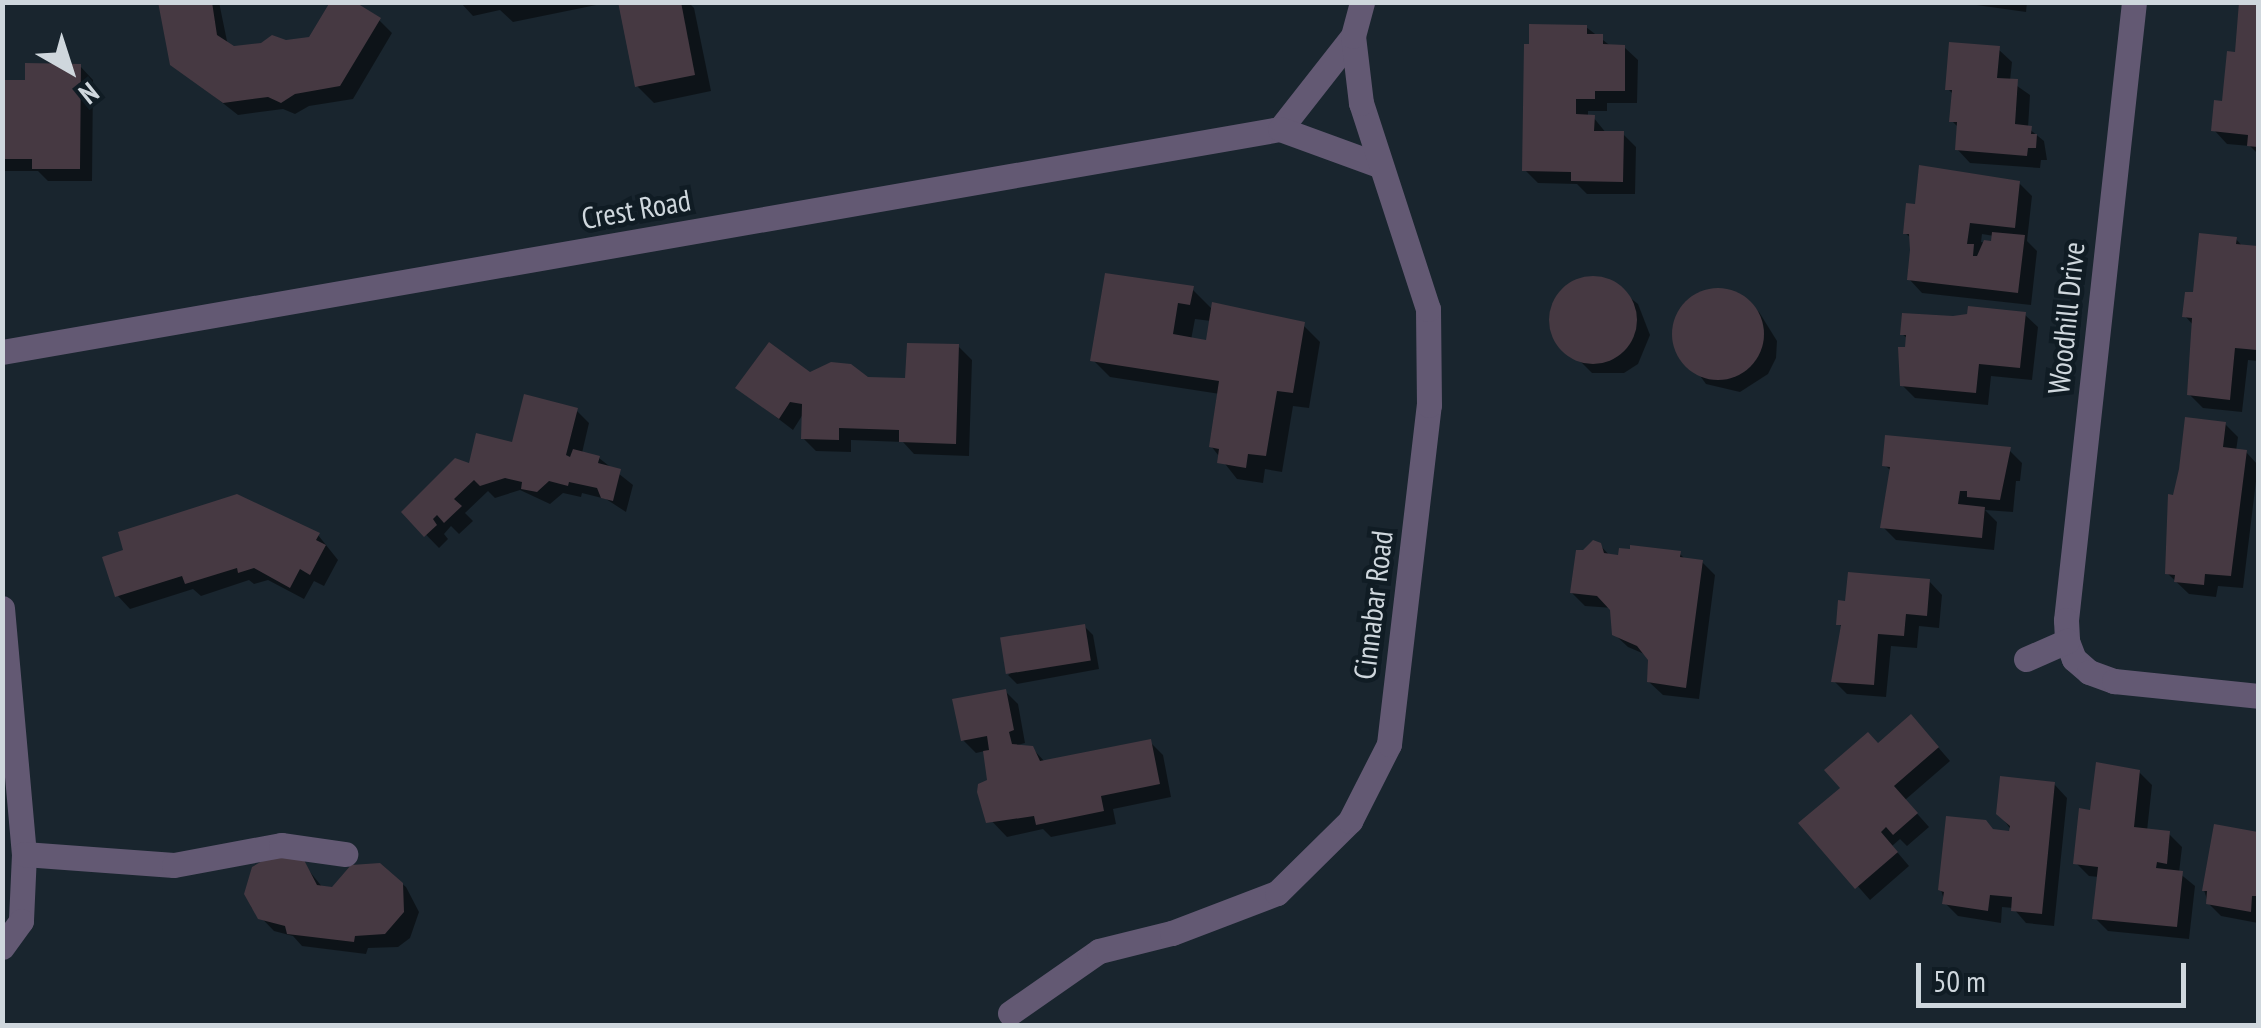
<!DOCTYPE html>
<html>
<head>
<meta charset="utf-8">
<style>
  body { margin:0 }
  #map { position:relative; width:2261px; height:1028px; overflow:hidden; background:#19252e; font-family:"PT Sans Narrow",sans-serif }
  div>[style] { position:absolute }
  .shadow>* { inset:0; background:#0007 }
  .building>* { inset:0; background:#463942; transform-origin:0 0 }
  .round { border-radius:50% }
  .minor>* { height:25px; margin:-12.5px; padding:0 12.5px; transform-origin:12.5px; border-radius:12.5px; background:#635973 }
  span { translate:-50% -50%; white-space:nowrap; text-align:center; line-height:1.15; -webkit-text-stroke:9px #101c24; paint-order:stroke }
  .street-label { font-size:30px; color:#cfd7dd }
  .frame { position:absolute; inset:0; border:5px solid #cfd7dd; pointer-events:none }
  .north { position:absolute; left:20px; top:20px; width:100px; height:100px; -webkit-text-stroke:8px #101c24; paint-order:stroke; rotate:141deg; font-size:28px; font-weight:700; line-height:40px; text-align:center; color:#cfd7dd }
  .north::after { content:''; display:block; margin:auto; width:35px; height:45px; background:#cfd7dd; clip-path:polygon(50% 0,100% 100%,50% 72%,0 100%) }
  .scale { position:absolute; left:1916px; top:963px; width:270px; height:45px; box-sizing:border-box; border:5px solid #cfd7dd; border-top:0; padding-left:12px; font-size:30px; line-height:35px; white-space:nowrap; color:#cfd7dd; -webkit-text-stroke:8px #101c24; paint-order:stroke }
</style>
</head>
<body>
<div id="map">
  <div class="shadow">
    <div style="clip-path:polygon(161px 2px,219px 2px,228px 46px,233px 49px,311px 40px,379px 20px,392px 33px,353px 99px,309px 106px,295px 114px,283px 109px,238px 115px,173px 64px)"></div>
    <div style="clip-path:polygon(460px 2px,611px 2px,513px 22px,500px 10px,473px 16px)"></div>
    <div style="clip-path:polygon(620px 2px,688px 2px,694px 8px,711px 91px,654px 103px,637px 86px)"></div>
    <div style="clip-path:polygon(1955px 2px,2027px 2px,2026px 12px)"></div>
    <div style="clip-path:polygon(2241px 5px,2258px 6px,2258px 154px,2250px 146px,2227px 144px,2214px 130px,2237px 55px)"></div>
    <div style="clip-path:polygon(1586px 27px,1612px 47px,1624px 47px,1638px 60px,1637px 103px,1607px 103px,1607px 111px,1588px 111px,1588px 117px,1593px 117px,1607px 134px,1623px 134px,1636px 147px,1635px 194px,1587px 194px,1577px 184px,1538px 183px,1525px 170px)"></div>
    <div style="clip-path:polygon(1998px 49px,2012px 62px,2010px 81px,2030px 95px,2028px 128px,2044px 141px,2047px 160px,2041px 160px,2040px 168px,1970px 163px,1957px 149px,1959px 128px,1952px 121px,1954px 95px,1948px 89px)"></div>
    <div style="clip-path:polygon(80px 66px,93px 80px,92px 181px,48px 181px,38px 171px,2px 171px,2px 83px,27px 83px)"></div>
    <div style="clip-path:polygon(evenodd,2019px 183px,2032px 196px,2027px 241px,2037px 251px,2031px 305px,1922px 293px,1909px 279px,1912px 239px,1905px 233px,2019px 183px,1982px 234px,1994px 236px,1993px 244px,1981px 242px,1982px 234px)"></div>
    <div style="clip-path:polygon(2236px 239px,2243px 247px,2258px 249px,2258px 361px,2248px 360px,2242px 412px,2203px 408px,2190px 395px,2194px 326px,2185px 316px)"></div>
    <div style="clip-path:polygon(1577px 282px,1610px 282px,1638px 304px,1650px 335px,1638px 364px,1624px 373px,1592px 373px,1555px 336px,1555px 304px)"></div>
    <div style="clip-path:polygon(evenodd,1192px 289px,1213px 310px,1303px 325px,1320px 342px,1309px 408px,1293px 406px,1282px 472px,1265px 469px,1263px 483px,1237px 479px,1211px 446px,1220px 394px,1110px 377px,1093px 360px,1192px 289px,1195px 319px,1211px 321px,1208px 343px,1191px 340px,1195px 319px)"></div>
    <div style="clip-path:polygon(1729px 291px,1759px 312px,1777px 341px,1776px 358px,1768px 374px,1740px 392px,1706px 384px,1674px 340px,1675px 323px,1695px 296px)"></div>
    <div style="clip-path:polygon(2024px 314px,2038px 327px,2032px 380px,1991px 376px,1988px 405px,1915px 398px,1902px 385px,1908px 339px,1902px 334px,1953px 319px)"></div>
    <div style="clip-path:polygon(958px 346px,972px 360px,969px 456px,914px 454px,903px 442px,851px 440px,851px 452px,816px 451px,803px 438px,805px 411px,793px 430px,738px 388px,810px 375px,908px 380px)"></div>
    <div style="clip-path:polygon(576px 410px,589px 423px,582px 453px,599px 458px,633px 485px,626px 512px,606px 499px,582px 493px,581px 497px,563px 493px,550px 504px,520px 490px,495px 498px,488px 491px,465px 513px,473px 521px,459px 534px,451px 526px,444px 534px,448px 539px,439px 548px,404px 512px,470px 466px)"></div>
    <div style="clip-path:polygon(2225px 424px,2238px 437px,2236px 451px,2246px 452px,2258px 465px,2243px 588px,2218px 586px,2216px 597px,2189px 594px,2167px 573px,2175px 498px)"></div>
    <div style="clip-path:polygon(2009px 450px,2022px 463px,2020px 481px,2016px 481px,2013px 512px,1985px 510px,1997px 522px,1994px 550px,1896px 540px,1883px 527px,1892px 472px,1885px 465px)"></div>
    <div style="clip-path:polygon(318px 535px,338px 560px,324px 586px,314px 581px,304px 599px,268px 580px,254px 584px,249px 580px,201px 596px,193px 589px,130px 609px,117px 595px)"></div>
    <div style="clip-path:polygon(1600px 545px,1611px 557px,1680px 554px,1687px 561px,1702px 562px,1715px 575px,1699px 699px,1663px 695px,1649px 682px,1649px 656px,1628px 647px,1614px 634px,1613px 608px,1585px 606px,1572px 593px)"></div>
    <div style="clip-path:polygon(1929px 581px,1942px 595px,1939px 628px,1919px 626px,1917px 648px,1891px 646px,1886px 697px,1847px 694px,1834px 681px,1843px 628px,1839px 624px)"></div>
    <div style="clip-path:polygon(1084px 626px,1093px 635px,1099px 669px,1017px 684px,1008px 675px)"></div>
    <div style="clip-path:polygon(1005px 691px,1018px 704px,1025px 743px,1014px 746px,1032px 748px,1046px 763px,1150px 742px,1163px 755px,1171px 797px,1113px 809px,1116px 824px,1051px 837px,1043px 829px,1007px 837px,984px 813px,990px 781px,985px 751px,976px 753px,963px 740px)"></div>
    <div style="clip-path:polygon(1924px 731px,1950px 761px,1905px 800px,1929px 827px,1907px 846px,1900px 839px,1892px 846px,1909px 866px,1870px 900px,1802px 823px)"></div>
    <div style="clip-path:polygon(2139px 772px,2152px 785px,2147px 831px,2169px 834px,2182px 847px,2179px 873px,2195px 886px,2189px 939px,2108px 931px,2095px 918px,2099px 877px,2089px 876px,2076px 863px)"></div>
    <div style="clip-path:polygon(2054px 784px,2067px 798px,2054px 926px,2026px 923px,2013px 908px,2002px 907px,2001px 923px,1958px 916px,1945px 903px,1941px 890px,1995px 832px,2014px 834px,1999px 813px)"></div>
    <div style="clip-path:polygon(2216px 827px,2258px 833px,2258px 923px,2221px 916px,2208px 903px,2204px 890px)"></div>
    <div style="clip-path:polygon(264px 859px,302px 862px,323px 888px,333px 890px,380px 866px,406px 887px,419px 912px,410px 938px,398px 947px,368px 948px,366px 954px,302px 946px,293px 936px,274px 931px,251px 907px,248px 881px)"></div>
  </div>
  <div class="building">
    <div style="clip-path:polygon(158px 2px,212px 2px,217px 35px,234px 46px,261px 43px,272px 35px,286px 40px,309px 37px,330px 2px,355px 2px,381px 18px,340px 86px,295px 94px,281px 103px,268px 97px,223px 103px,170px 65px)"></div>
    <div style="clip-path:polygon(618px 2px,681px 2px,695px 75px,635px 87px)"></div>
    <div style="clip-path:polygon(2239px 2px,2258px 4px,2258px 147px,2247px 146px,2248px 135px,2211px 131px,2214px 100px,2222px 101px,2227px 51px,2235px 52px)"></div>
    <div style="clip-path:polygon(1529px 24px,1587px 25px,1587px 34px,1603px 34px,1603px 44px,1625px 45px,1625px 91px,1595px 91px,1595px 99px,1576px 99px,1576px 114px,1595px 115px,1594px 131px,1624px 131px,1623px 182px,1571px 181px,1571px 172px,1522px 171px,1524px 44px,1529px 44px)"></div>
    <div style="clip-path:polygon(1949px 42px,2000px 46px,1997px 78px,2018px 79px,2015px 124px,2032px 126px,2031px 134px,2037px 134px,2036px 148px,2028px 148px,2027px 156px,1955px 150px,1957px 122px,1949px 122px,1952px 90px,1945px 90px)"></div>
    <div style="clip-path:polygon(25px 63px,81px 64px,80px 169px,32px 169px,32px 159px,2px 159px,2px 80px,25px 80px)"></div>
    <div style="clip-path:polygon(1919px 165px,2020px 181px,2015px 228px,1970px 223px,1967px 244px,1974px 244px,1973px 256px,1977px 256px,1984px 240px,1991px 241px,1992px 232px,2025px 235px,2018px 293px,1907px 280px,1910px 250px,1909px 234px,1903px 234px,1906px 203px,1915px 204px)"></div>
    <div style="clip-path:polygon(2199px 233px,2237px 237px,2236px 244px,2258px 246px,2257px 350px,2235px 348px,2230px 400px,2187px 395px,2192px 318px,2182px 317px,2185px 292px,2193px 292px)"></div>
    <div style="clip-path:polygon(1105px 273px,1194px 286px,1190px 305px,1178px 303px,1173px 334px,1206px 340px,1212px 302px,1305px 322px,1293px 393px,1277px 391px,1266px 456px,1248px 454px,1246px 468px,1217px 463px,1219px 449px,1209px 447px,1219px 381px,1090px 361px)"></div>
    <div class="round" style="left:1549px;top:276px;width:88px;height:88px"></div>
    <div class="round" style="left:1672px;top:288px;width:92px;height:92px"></div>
    <div style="clip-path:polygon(1968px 306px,2026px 312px,2020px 368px,1979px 364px,1976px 393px,1900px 386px,1898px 347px,1905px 347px,1906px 335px,1900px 335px,1902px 313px,1953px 316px,1967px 314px)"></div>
    <div style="clip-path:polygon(769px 342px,810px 372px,831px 362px,851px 364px,868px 377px,905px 378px,907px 343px,959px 344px,956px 444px,899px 442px,899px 430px,839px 428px,839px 440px,801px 439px,802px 404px,790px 402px,779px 419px,735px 388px)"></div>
    <div style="clip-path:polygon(524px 394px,578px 408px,566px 455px,570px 457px,573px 449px,600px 456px,598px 463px,621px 469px,613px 501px,601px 498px,597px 488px,569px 482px,568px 486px,549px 481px,537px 492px,521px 489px,522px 482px,505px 478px,480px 486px,474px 480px,454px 499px,462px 506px,444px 523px,437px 515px,433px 519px,437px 525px,424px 537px,401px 512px,455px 458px,469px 463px,476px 433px,512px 442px)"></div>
    <div style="clip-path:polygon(2185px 417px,2226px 422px,2223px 447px,2247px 450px,2231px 576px,2205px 574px,2204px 585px,2174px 582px,2175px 575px,2165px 574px,2168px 494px,2173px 495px,2179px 469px)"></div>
    <div style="clip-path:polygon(1885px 435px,2011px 447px,2000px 500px,1967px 497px,1967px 491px,1960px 491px,1958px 504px,1985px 507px,1982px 538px,1880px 528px,1890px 467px,1882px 466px)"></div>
    <div style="clip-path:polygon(237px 494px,320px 533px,316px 540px,326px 545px,310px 575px,300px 569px,290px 588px,254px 568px,238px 573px,237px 568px,185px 584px,182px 576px,115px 597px,102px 557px,123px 550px,118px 532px)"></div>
    <div style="clip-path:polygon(1593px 540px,1601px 543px,1604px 553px,1618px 555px,1619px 548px,1630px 549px,1630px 545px,1681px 551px,1680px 557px,1703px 560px,1686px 688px,1647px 682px,1648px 660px,1637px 646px,1612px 635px,1610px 610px,1597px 596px,1570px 593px,1576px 550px,1583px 550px)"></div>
    <div style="clip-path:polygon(1848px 572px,1930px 579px,1927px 616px,1906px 614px,1904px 636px,1878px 634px,1874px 685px,1831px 682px,1841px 625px,1836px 625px,1838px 600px,1845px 601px)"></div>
    <div style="left:1085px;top:624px;width:37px;height:86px;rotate:81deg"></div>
    <div style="clip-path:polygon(1006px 689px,1014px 730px,1009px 732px,1012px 744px,1033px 746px,1040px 761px,1151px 739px,1160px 784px,1101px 796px,1104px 811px,1036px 825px,1034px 816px,986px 823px,977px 792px,978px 784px,987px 780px,983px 751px,989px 750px,987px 736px,961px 741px,952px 699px)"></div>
    <div style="clip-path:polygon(1911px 714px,1939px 747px,1894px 786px,1918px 813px,1893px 835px,1886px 827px,1881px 832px,1898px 852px,1855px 889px,1798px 823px,1840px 788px,1824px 770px,1868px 732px,1878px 743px)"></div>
    <div style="clip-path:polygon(2096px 762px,2140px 770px,2134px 827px,2170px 831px,2167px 864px,2157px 862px,2156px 868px,2183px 871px,2177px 927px,2092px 919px,2098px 867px,2073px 864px,2079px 808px,2090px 810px)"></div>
    <div style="clip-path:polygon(2000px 776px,2055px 782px,2042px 914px,2011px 911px,2012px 897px,1990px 895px,1988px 911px,1942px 904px,1944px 892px,1938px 890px,1946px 816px,1986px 820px,1993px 829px,2009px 831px,2010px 826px,1996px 814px)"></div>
    <div style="clip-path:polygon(2214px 824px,2258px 832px,2258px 896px,2252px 896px,2251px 912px,2206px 904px,2207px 891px,2202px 891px)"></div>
    <div style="clip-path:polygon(276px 853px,304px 860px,317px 885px,332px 887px,351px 865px,380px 863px,403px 883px,404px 912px,385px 934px,355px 936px,354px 942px,287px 934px,285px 926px,258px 919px,244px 894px,252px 867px)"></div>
  </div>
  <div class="minor">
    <div style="left:2134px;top:2px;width:622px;rotate:96.28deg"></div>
    <div style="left:2066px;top:620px;width:21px;rotate:87deg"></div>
    <div style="left:2067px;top:641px;width:19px;rotate:69deg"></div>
    <div style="left:2074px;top:659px;width:20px;rotate:41deg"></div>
    <div style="left:2089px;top:672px;width:27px;rotate:20deg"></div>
    <div style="left:2114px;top:681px;width:145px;rotate:5.9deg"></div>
    <div style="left:1280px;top:129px;width:118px;rotate:-51.9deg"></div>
    <div style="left:2px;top:352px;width:1297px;rotate:-9.9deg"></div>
    <div style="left:1280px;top:129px;width:105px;rotate:20deg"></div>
    <div style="left:2px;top:608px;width:247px;rotate:84.9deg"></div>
    <div style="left:24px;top:854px;width:67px;rotate:92.6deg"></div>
    <div style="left:21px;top:921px;width:32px;rotate:126deg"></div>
    <div style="left:2026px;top:659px;width:45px;rotate:-23.7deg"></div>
    <div style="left:24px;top:854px;width:150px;rotate:4.2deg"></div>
    <div style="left:174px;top:865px;width:109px;rotate:-10.6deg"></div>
    <div style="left:281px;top:845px;width:65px;rotate:8deg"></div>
    <div style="left:1010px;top:1013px;width:108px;rotate:-34.9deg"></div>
    <div style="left:1099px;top:951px;width:75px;rotate:-13.9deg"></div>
    <div style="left:1172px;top:933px;width:112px;rotate:-20.9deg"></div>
    <div style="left:1277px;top:893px;width:103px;rotate:-44.6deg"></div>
    <div style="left:1350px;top:821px;width:86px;rotate:-63.1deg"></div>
    <div style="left:1389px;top:744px;width:341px;rotate:-83.3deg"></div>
    <div style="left:1429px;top:405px;width:96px;rotate:-90.6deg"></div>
    <div style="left:1428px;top:309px;width:217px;rotate:-108deg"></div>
    <div style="left:1361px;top:103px;width:67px;rotate:-96.8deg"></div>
    <div style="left:1353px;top:36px;width:35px;rotate:-75deg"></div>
  </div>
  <div class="street-label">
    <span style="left:636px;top:209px;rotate:-10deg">Crest Road</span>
    <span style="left:2066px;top:318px;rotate:-84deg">Woodhill Drive</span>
    <span style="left:1373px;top:605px;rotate:-83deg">Cinnabar Road</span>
  </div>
  <div class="frame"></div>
  <div class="north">N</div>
  <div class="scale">50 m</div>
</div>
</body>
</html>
